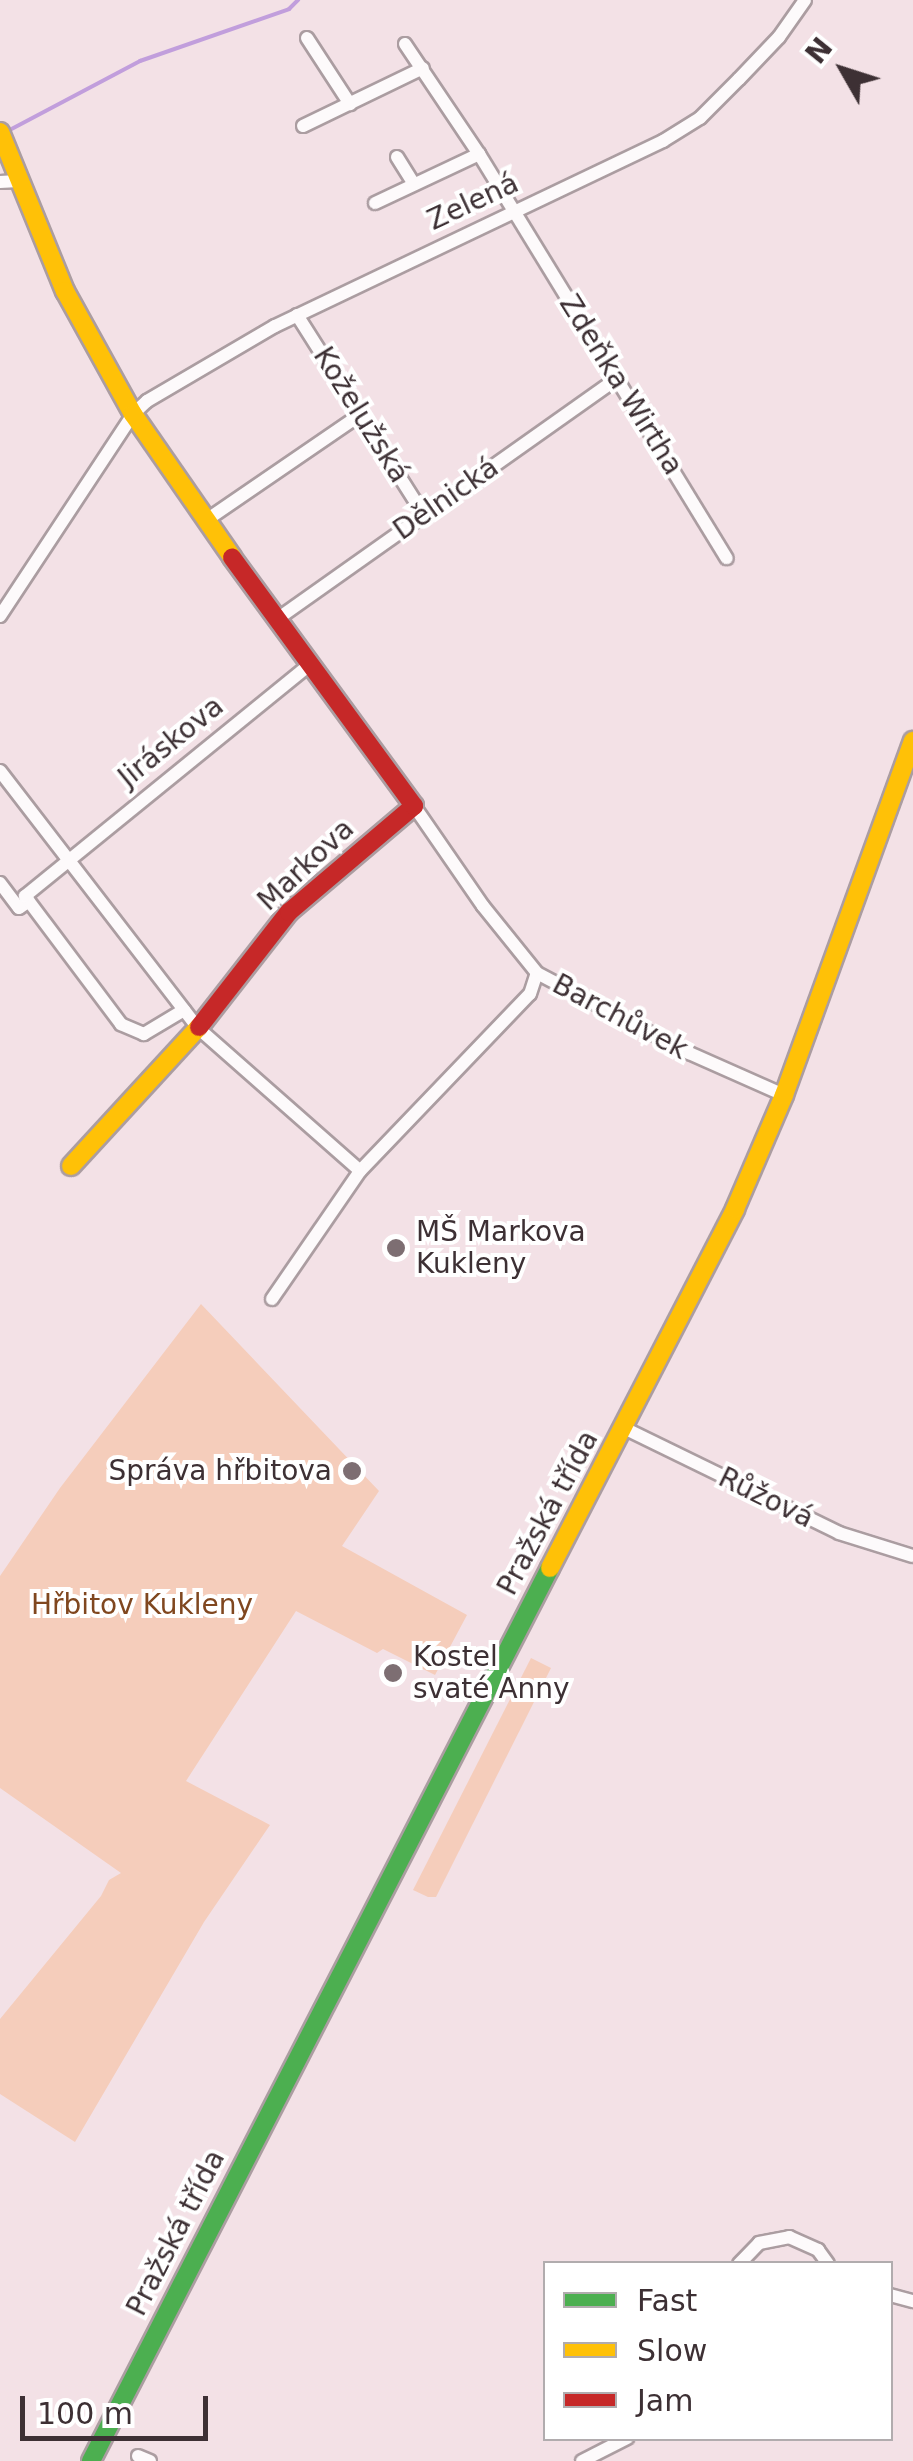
<!DOCTYPE html>
<html>
<head>
<meta charset="utf-8">
<style>
  body { margin:0 }
  #map { position:relative; width:913px; height:2461px; overflow:hidden; background:#f3e1e6; font-family:"DejaVu Sans",sans-serif }
  div>[style] { position:absolute }
  .green>* { inset:0; background:#f5cdbb }
  .stream>* { height:4px; margin:-2px; padding:0 2px; transform-origin:2px; border-radius:2px; background:#c19edc }
  .roads { filter:drop-shadow(2px 0 #ab9da1) drop-shadow(-2px 0 #ab9da1) drop-shadow(0 2px #ab9da1) drop-shadow(0 -2px #ab9da1) }
  .street>* { height:12px; margin:-6px; padding:0 6px; transform-origin:6px; border-radius:6px; background:#fdfafb }
  .fast>* { height:18px; margin:-9px; padding:0 9px; transform-origin:9px; border-radius:9px; background:#4caf50 }
  .slow>* { height:18px; margin:-9px; padding:0 9px; transform-origin:9px; border-radius:9px; background:#ffc107 }
  .jam>* { height:18px; margin:-9px; padding:0 9px; transform-origin:9px; border-radius:9px; background:#c62828 }
  .dots>* { width:28px; height:28px; translate:-50% -50%; box-sizing:border-box; border:5px solid #fff; border-radius:50% }
  span { translate:-50% -50%; white-space:nowrap; text-align:center; line-height:1.15; -webkit-text-stroke:8px #fff; paint-order:stroke }
  .street-label { font-size:28px; color:#3d3034 }
  .poi-label { font-size:28px; color:#3d3034 }
  .left { translate:0 -50%; text-align:left }
  .right { translate:-100% -50%; text-align:right }
  .park-label { font-size:28px; color:#80471f }
  .legend { position:absolute; left:543px; top:2261px; width:350px; height:180px; box-sizing:border-box; background:#fff; border:2px solid #b1acae; margin:0; padding:12px 18px; list-style:none; font-size:30px; color:#3d3034 }
  .legend li { display:flex; align-items:center; gap:20px; height:50px }
  .legend b { width:50px; border:2px solid #b1acae }
  .north { position:absolute; left:793px; top:20px; width:100px; height:100px; -webkit-text-stroke:8px #fff; paint-order:stroke; rotate:309deg; font-size:28px; font-weight:700; line-height:40px; text-align:center; color:#3d3034 }
  .north::after { content:''; display:block; margin:auto; width:35px; height:45px; background:#3d3034; clip-path:polygon(50% 0,100% 100%,50% 72%,0 100%) }
  .scale { position:absolute; left:20px; top:2396px; width:188px; height:45px; box-sizing:border-box; border:5px solid #3d3034; border-top:0; padding-left:12px; font-size:30px; line-height:35px; white-space:nowrap; color:#3d3034; -webkit-text-stroke:8px #fff; paint-order:stroke }
</style>
</head>
<body>
<div id="map">
  <div class="green">
    <div style="clip-path:polygon(201px 1304px,379px 1491px,342px 1546px,467px 1615px,435px 1675px,383px 1649px,377px 1653px,296px 1611px,186px 1781px,270px 1825px,204px 1922px,75px 2142px,0 2094px,0 2019px,101px 1896px,109px 1880px,121px 1873px,0 1788px,0 1576px,60px 1488px)"></div>
    <div style="clip-path:polygon(531px 1658px,551px 1668px,436px 1897px,428px 1897px,413px 1890px)"></div>
  </div>
  <div class="stream">
    <div style="left:4px;top:133px;width:154px;rotate:-27.9deg"></div>
    <div style="left:140px;top:61px;width:158px;rotate:-19.2deg"></div>
    <div style="left:289px;top:9px;width:13px;rotate:-45deg"></div>
  </div>
  <div class="roads">
    <div class="street">
      <div style="left:307px;top:38px;width:79px;rotate:56.9deg"></div>
      <div style="left:405px;top:44px;width:133px;rotate:56.1deg"></div>
      <div style="left:479px;top:154px;width:474px;rotate:58.5deg"></div>
      <div style="left:303px;top:126px;width:133px;rotate:-25.8deg"></div>
      <div style="left:397px;top:157px;width:32px;rotate:58deg"></div>
      <div style="left:0;top:182px;width:18px;rotate:-3deg"></div>
      <div style="left:375px;top:203px;width:115px;rotate:-25.2deg"></div>
      <div style="left:297px;top:315px;width:237px;rotate:57.6deg"></div>
      <div style="left:208px;top:519px;width:184px;rotate:-34.4deg"></div>
      <div style="left:0;top:616px;width:242px;rotate:-56.6deg"></div>
      <div style="left:133px;top:414px;width:19px;rotate:-43deg"></div>
      <div style="left:147px;top:401px;width:148px;rotate:-30.4deg"></div>
      <div style="left:275px;top:326px;width:430px;rotate:-25.5deg"></div>
      <div style="left:663px;top:141px;width:44px;rotate:-31.9deg"></div>
      <div style="left:700px;top:118px;width:55px;rotate:-45deg"></div>
      <div style="left:739px;top:79px;width:58px;rotate:-46.4deg"></div>
      <div style="left:779px;top:37px;width:45px;rotate:-54.9deg"></div>
      <div style="left:276px;top:620px;width:418px;rotate:-35.3deg"></div>
      <div style="left:0;top:771px;width:324px;rotate:52.4deg"></div>
      <div style="left:198px;top:1028px;width:216px;rotate:41.4deg"></div>
      <div style="left:360px;top:1171px;width:245px;rotate:-46.2deg"></div>
      <div style="left:530px;top:994px;width:22px;rotate:-72deg"></div>
      <div style="left:414px;top:806px;width:121px;rotate:55.4deg"></div>
      <div style="left:483px;top:906px;width:86px;rotate:51.1deg"></div>
      <div style="left:537px;top:973px;width:172px;rotate:27.8deg"></div>
      <div style="left:689px;top:1053px;width:104px;rotate:23.9deg"></div>
      <div style="left:0;top:883px;width:31px;rotate:53deg"></div>
      <div style="left:19px;top:908px;width:12px;rotate:-35deg"></div>
      <div style="left:184px;top:1010px;width:47px;rotate:149deg"></div>
      <div style="left:144px;top:1034px;width:25px;rotate:-157deg"></div>
      <div style="left:121px;top:1024px;width:160px;rotate:-126.9deg"></div>
      <div style="left:25px;top:896px;width:365px;rotate:-39.1deg"></div>
      <div style="left:272px;top:1299px;width:155px;rotate:-55.5deg"></div>
      <div style="left:624px;top:1428px;width:239px;rotate:26deg"></div>
      <div style="left:839px;top:1533px;width:77px;rotate:17.3deg"></div>
      <div style="left:739px;top:2264px;width:29px;rotate:-46deg"></div>
      <div style="left:759px;top:2243px;width:31px;rotate:-11deg"></div>
      <div style="left:789px;top:2237px;width:32px;rotate:24deg"></div>
      <div style="left:818px;top:2250px;width:17px;rotate:54deg"></div>
      <div style="left:890px;top:2295px;width:24px;rotate:15deg"></div>
      <div style="left:138px;top:2456px;width:13px;rotate:23deg"></div>
      <div style="left:582px;top:2461px;width:51px;rotate:-27.1deg"></div>
    </div>
    <div class="fast">
      <div style="left:91px;top:2461px;width:1004px;rotate:-62.8deg"></div>
    </div>
    <div class="slow">
      <div style="left:0;top:132px;width:172px;rotate:67.8deg"></div>
      <div style="left:65px;top:291px;width:141px;rotate:61.1deg"></div>
      <div style="left:133px;top:414px;width:174px;rotate:55.3deg"></div>
      <div style="left:71px;top:1166px;width:189px;rotate:-47.4deg"></div>
      <div style="left:550px;top:1568px;width:404px;rotate:-62.7deg"></div>
      <div style="left:735px;top:1209px;width:124px;rotate:-66.7deg"></div>
      <div style="left:784px;top:1095px;width:377px;rotate:-70deg"></div>
    </div>
    <div class="jam">
      <div style="left:199px;top:1027px;width:146px;rotate:-52deg"></div>
      <div style="left:289px;top:912px;width:164px;rotate:-40.3deg"></div>
      <div style="left:414px;top:806px;width:308px;rotate:-126.2deg"></div>
    </div>
  </div>
  <div class="dots">
    <div style="left:396px;top:1248px;background:#7d6e72"></div>
    <div style="left:352px;top:1471px;background:#7d6e72"></div>
    <div style="left:393px;top:1673px;background:#7d6e72"></div>
  </div>
  <div class="street-label">
    <span style="left:473px;top:202px;rotate:-25deg">Zelená</span>
    <span style="left:621px;top:385px;rotate:58deg">Zdeňka Wirtha</span>
    <span style="left:361px;top:415px;rotate:58deg">Koželužská</span>
    <span style="left:446px;top:499px;rotate:-35deg">Dělnická</span>
    <span style="left:171px;top:742px;rotate:-39deg">Jiráskova</span>
    <span style="left:306px;top:865px;rotate:-43deg">Markova</span>
    <span style="left:620px;top:1017px;rotate:28deg">Barchůvek</span>
    <span style="left:766px;top:1498px;rotate:26deg">Růžová</span>
    <span style="left:548px;top:1513px;rotate:-62deg">Pražská třída</span>
    <span style="left:176px;top:2233px;rotate:-63deg">Pražská třída</span>
  </div>
  <div class="poi-label">
    <span class="left" style="left:416px;top:1248px">MŠ Markova<br>Kukleny</span>
    <span class="right" style="left:332px;top:1471px">Správa hřbitova</span>
    <span class="left" style="left:413px;top:1673px">Kostel<br>svaté Anny</span>
  </div>
  <div class="park-label">
    <span style="left:142px;top:1605px">Hřbitov Kukleny</span>
  </div>
  <ul class="legend">
  <li><b style="height:12px;background:#4caf50"></b>Fast</li>
  <li><b style="height:12px;background:#ffc107"></b>Slow</li>
  <li><b style="height:12px;background:#c62828"></b>Jam</li>
  </ul>
  <div class="north">N</div>
  <div class="scale">100 m</div>
</div>
</body>
</html>
